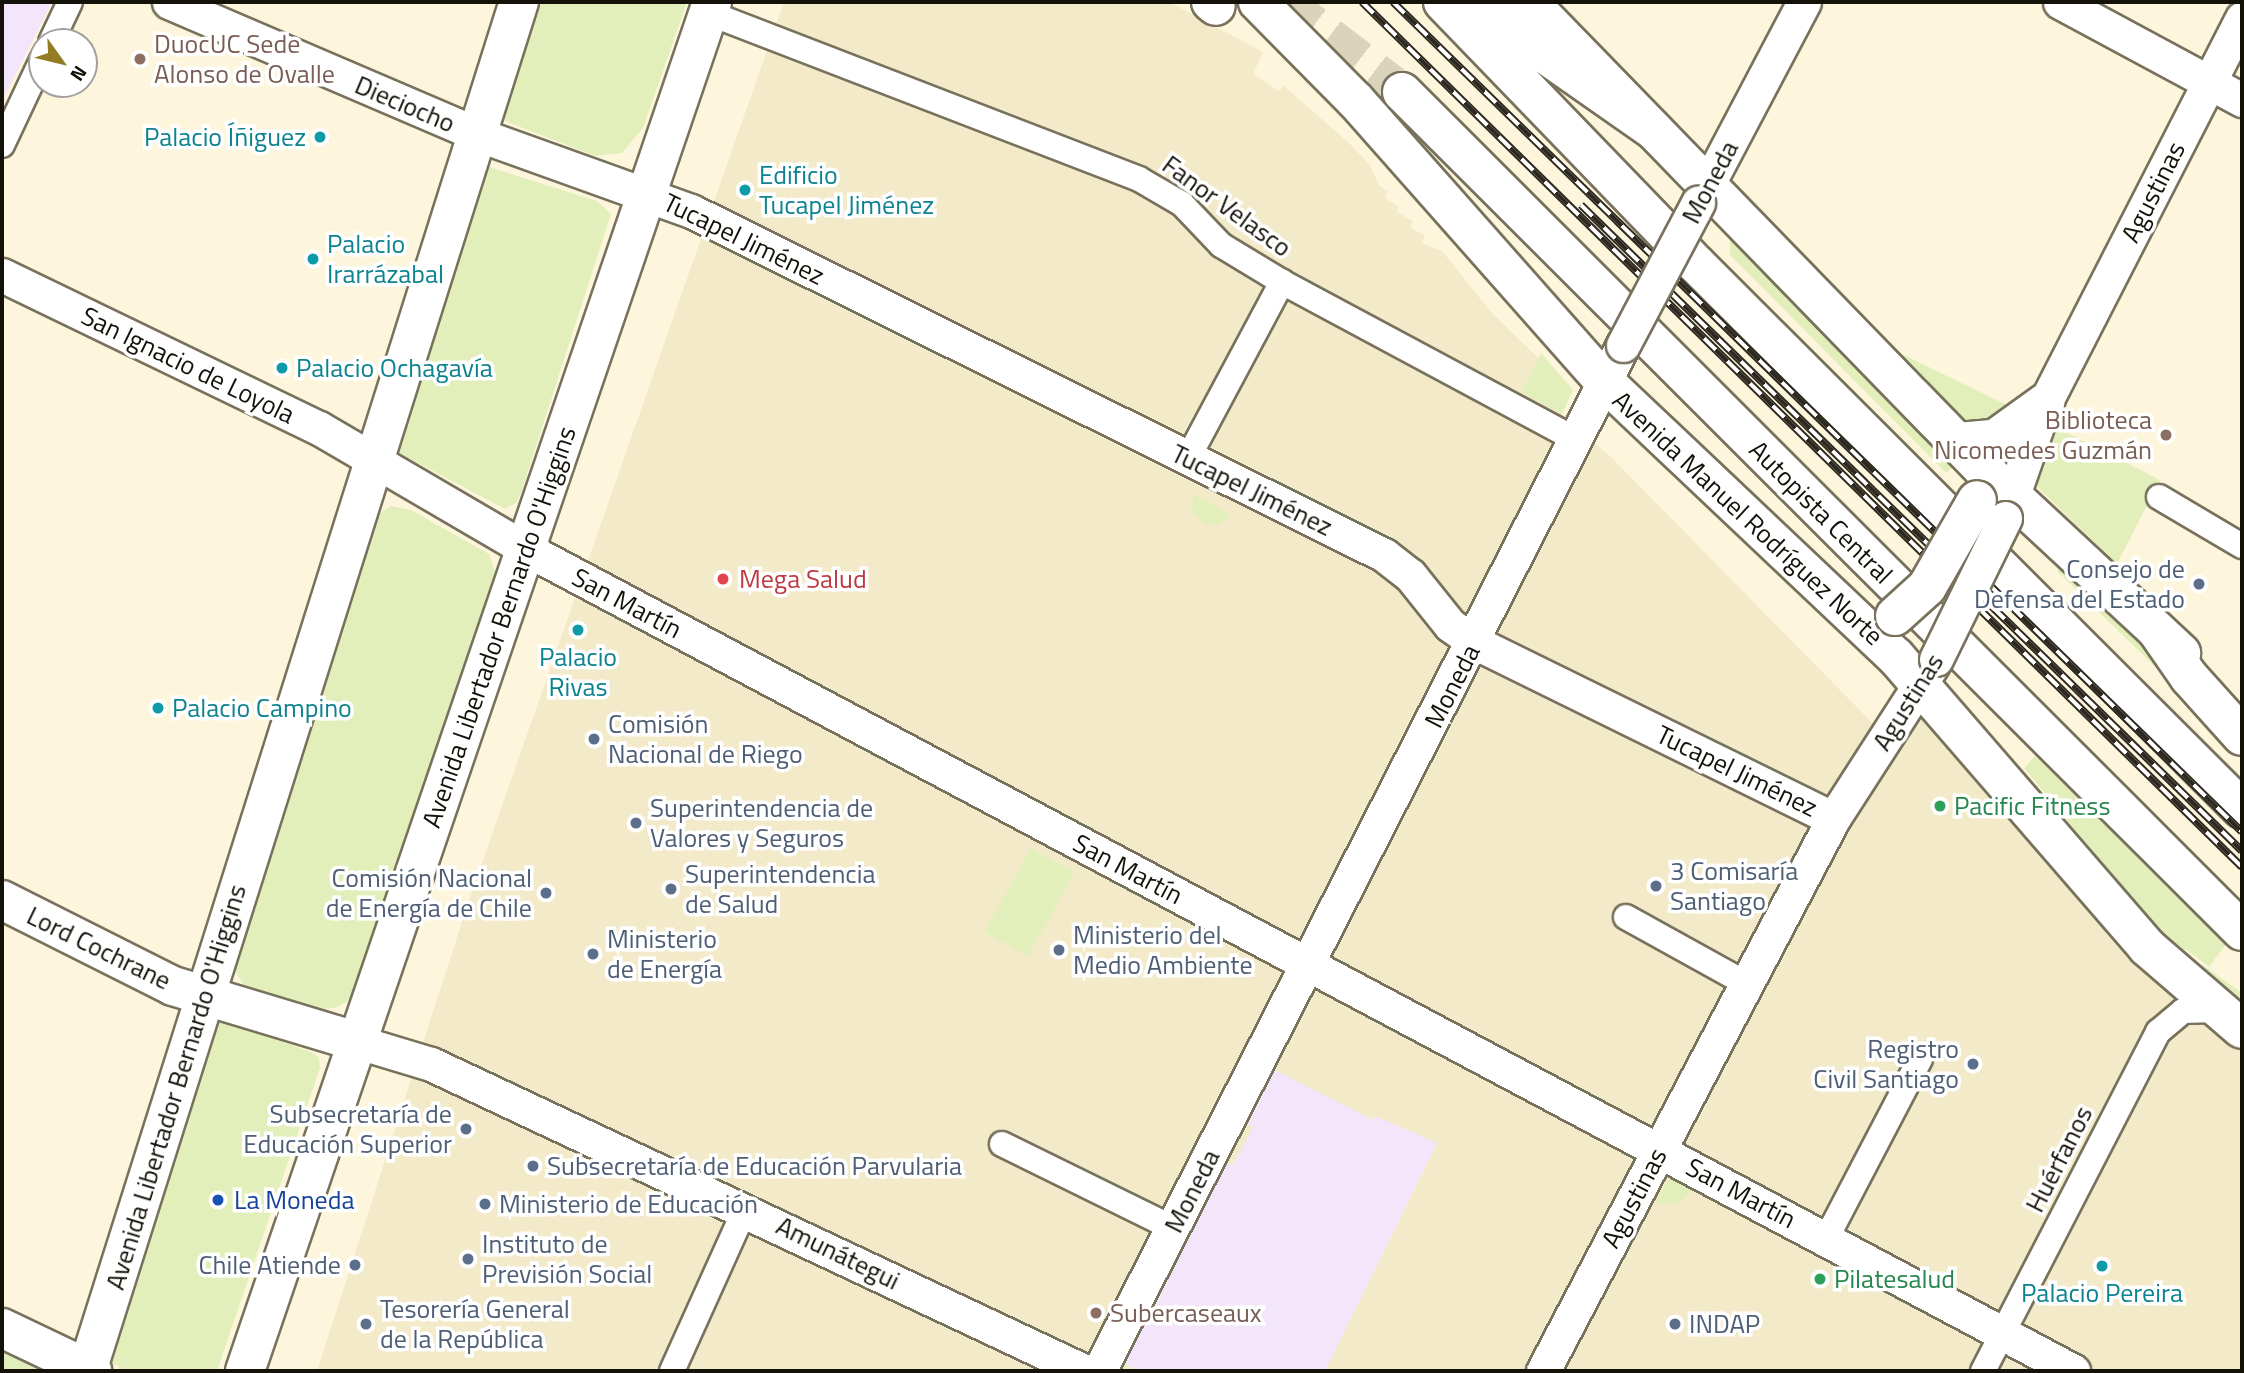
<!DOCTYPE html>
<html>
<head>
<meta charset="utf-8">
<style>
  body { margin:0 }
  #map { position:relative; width:2244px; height:1373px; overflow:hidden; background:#fdf6dd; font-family:"Titillium Web",sans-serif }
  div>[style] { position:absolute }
  .built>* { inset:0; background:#f3eaca }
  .education>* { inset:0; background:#f4e6fa }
  .green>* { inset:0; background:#e3efbb; transform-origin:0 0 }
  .highway-tunnel>* { height:38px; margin-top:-19px; transform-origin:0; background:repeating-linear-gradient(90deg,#dad4bd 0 38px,transparent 0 57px) }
  .roads { filter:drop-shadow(2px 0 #78715c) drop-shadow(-2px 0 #78715c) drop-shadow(0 2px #78715c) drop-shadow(0 -2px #78715c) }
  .street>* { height:24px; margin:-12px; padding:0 12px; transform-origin:12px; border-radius:12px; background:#fff }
  .secondary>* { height:33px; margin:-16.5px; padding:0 16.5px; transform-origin:16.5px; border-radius:16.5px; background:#fff }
  .primary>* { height:38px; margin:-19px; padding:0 19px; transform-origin:19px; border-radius:19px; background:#fff }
  .highway>* { height:38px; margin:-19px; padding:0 19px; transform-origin:19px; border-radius:19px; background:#fff }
  .rail>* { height:8px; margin-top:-4px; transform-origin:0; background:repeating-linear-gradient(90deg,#fff 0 16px,#2d2920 0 32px); box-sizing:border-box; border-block:2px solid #2d2920 }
  .bridges { filter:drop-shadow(2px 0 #78715c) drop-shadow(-2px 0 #78715c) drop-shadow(0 2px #78715c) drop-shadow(0 -2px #78715c) }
  .secondary-bridge>* { height:33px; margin:-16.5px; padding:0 16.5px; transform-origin:16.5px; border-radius:16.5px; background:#fff }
  .primary-bridge>* { height:38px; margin:-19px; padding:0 19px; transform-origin:19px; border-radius:19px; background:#fff }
  .dots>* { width:19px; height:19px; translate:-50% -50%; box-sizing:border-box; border:4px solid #fff; border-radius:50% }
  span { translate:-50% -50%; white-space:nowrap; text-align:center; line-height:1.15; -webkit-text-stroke:7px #fff; paint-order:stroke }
  .education-label { font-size:26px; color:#785e54 }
  .left { translate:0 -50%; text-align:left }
  .right { translate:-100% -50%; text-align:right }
  .street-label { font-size:26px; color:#141109 }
  .culture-label { font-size:26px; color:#0d838f }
  .service-label { font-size:26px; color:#4e5e75 }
  .health-label { font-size:26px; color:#be3a42 }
  .leisure-label { font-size:26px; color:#27864d }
  .transit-label { font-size:26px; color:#164399 }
  .frame { position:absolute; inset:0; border:4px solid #141109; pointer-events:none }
  .north { position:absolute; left:28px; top:28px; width:70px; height:70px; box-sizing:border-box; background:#fff; border:2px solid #a1a09d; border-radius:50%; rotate:124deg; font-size:19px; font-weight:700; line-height:28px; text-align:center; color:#141109 }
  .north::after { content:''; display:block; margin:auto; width:24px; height:32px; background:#937c23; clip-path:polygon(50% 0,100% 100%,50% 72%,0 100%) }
</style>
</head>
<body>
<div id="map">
  <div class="built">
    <div style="clip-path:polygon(784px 2px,1169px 2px,1263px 52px,1253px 74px,1279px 91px,1284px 86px,1350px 144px,1370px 165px,1379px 186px,1388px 191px,1385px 198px,1398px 206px,1397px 212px,1413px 221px,1410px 227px,1425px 236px,1422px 243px,1443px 252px,1490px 311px,1538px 358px,1541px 353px,1573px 390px,1562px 414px,1611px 457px,1896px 747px,1919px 711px,2242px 1042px,2242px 1371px,317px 1371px,470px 897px)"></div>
  </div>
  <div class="education">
    <div style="clip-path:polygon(2px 2px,52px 2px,2px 102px)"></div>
    <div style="clip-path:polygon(1273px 1069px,1373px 1120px,1375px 1116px,1437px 1143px,1325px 1371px,1142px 1371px,1121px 1363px,1226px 1163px,1233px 1165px,1253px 1127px,1245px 1122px)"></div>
  </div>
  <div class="green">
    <div style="clip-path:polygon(537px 2px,687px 2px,643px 128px,622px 153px,595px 156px,505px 121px,501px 113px)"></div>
    <div style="clip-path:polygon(483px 165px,597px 201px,611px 214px,521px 493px,516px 503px,505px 509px,397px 452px)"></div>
    <div style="clip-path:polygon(1730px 240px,1956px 465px,1946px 473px,1730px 255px)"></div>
    <div style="clip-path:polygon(1867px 337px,2013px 408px,2007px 422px,1964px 424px)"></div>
    <div style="clip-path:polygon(1541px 353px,1573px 390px,1562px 414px,1521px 392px)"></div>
    <div style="clip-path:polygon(2056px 427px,2160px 480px,2117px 564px,2032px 482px)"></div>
    <div style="clip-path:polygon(1193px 494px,1231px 515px,1219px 525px,1204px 524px,1192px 512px)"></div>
    <div style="clip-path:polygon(391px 506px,411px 510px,489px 554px,495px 571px,351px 999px,338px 1007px,318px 1010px,244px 985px,232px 967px,375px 516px)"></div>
    <div style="clip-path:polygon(2068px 559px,2149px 636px,2186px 697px,2057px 571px)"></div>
    <div style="clip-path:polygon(2035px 756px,2226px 944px,2209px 967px,2186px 949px,2182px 954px,2150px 922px,2024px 768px)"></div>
    <div style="left:1031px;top:848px;width:50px;height:96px;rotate:29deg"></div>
    <div style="clip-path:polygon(2203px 965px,2242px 993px,2242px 1006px,2200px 969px)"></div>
    <div style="clip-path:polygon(223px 1020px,311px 1052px,319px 1057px,320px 1068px,217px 1371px,118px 1371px,119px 1366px,112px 1364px,216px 1026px)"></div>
    <div style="clip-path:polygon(1671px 1175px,1693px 1190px,1679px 1203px,1656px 1204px)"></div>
    <div style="clip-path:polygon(2px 1339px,54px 1371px,2px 1371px)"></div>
  </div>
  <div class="highway-tunnel">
    <div style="left:1284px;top:2px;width:148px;rotate:37.3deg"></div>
  </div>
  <div class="roads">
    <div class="street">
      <div style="left:709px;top:13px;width:461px;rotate:21.1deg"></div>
      <div style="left:1139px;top:179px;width:50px;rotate:30.2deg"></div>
      <div style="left:1182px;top:204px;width:57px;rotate:46.4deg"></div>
      <div style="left:1221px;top:245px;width:71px;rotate:31.2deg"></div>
      <div style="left:1282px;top:282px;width:332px;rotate:28.2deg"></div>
      <div style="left:51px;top:42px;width:44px;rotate:-64.6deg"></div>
      <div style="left:2px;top:145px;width:94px;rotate:-64.8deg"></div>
      <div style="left:1188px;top:458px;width:200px;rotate:-61.9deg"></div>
      <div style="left:2159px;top:497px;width:96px;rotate:30.6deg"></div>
      <div style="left:1626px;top:917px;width:136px;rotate:29deg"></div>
      <div style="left:1002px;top:1144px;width:191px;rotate:26.2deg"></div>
      <div style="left:1826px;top:1239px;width:203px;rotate:-62.4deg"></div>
      <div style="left:672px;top:1371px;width:178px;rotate:-65.7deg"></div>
      <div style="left:1983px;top:1371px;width:382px;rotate:-62.7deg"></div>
      <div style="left:2158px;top:1032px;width:33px;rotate:-40deg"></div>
      <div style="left:2183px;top:1011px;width:32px;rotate:-2deg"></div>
    </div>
    <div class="secondary">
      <div style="left:169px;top:2px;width:332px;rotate:23.2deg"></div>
      <div style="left:474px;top:133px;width:231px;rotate:19.8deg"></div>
      <div style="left:691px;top:211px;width:774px;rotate:26.4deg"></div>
      <div style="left:1384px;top:555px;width:33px;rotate:38deg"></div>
      <div style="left:1410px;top:575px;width:64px;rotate:51.3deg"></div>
      <div style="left:1450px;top:625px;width:29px;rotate:35deg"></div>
      <div style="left:1474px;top:642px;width:400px;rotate:26.2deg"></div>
      <div style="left:2060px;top:2px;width:207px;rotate:28.3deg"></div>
      <div style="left:1698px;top:203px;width:227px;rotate:-62.2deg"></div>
      <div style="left:2px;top:275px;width:352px;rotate:25.8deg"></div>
      <div style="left:319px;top:428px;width:240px;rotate:30.3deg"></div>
      <div style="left:526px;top:549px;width:1752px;rotate:27.98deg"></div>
      <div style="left:2005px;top:518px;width:122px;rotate:-70.8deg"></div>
      <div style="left:2045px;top:403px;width:432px;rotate:-62.9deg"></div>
      <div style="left:358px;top:1042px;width:76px;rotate:16.8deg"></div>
      <div style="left:431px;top:1064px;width:722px;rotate:25.18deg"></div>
      <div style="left:1099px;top:1371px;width:1152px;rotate:-62.95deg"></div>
      <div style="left:1543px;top:1371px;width:624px;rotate:-62.28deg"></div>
      <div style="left:1833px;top:819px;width:184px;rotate:-57.2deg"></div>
    </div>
    <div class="primary">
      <div style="left:1258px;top:2px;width:139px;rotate:45.3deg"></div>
      <div style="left:1356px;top:101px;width:374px;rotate:48.5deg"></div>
      <div style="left:1604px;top:381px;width:402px;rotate:43.4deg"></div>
      <div style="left:1896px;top:657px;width:384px;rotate:49.1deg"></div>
      <div style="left:2147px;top:947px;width:125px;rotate:40.8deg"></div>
      <div style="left:1529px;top:2px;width:650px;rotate:45.81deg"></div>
      <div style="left:1982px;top:468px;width:272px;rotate:42.9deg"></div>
      <div style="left:1958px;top:442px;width:37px;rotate:-5deg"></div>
      <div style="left:1995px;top:439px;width:62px;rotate:-35.8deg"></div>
      <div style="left:2px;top:900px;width:191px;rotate:26.7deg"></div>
      <div style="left:173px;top:986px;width:193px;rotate:16.8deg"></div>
      <div style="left:2px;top:1328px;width:100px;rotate:25.5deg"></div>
      <div style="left:87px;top:1371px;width:1436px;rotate:-72.49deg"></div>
      <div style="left:245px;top:1371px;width:1446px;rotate:-71.16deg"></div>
    </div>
    <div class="highway">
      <div style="left:1211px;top:2px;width:6px;rotate:39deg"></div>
      <div style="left:1443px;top:2px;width:364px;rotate:46deg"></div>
      <div style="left:1696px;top:264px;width:771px;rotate:44.95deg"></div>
      <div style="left:1486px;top:2px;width:80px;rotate:41.5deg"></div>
      <div style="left:1546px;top:55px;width:129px;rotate:34.9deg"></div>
      <div style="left:1402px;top:92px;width:1187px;rotate:44.97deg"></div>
      <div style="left:2157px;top:631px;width:56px;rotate:55.2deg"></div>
      <div style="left:2189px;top:677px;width:79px;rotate:48.1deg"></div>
    </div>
  </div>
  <div class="rail">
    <div style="left:1362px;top:2px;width:1234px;rotate:44.51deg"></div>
    <div style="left:1393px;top:2px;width:1187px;rotate:44.35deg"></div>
    <div style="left:1581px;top:205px;width:924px;rotate:44.34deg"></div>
  </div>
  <div class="bridges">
    <div class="secondary-bridge">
      <div style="left:1623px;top:345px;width:161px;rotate:-62.2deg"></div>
      <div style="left:1936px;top:659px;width:157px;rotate:-63.9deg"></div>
    </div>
    <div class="primary-bridge">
      <div style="left:1895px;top:616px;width:43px;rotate:-42.2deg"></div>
      <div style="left:1927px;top:587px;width:100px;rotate:-60.1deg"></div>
    </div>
  </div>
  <div class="dots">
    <div style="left:140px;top:59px;background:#8d6e63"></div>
    <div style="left:320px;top:137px;background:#0f9aa8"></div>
    <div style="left:745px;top:190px;background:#0f9aa8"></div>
    <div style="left:313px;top:259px;background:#0f9aa8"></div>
    <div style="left:282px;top:368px;background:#0f9aa8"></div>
    <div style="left:2166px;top:435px;background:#8d6e63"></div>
    <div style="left:723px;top:579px;background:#e0444e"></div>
    <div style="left:2199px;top:584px;background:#5c6f8a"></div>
    <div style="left:578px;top:630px;background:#0f9aa8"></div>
    <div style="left:158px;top:708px;background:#0f9aa8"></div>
    <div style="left:594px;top:739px;background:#5c6f8a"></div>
    <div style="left:1940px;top:806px;background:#2e9e5b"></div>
    <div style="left:636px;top:823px;background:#5c6f8a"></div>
    <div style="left:1656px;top:886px;background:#5c6f8a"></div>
    <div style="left:671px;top:889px;background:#5c6f8a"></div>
    <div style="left:546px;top:893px;background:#5c6f8a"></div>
    <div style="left:1059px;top:950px;background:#5c6f8a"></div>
    <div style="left:593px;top:954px;background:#5c6f8a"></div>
    <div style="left:1973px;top:1064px;background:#5c6f8a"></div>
    <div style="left:466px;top:1129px;background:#5c6f8a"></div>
    <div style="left:533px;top:1166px;background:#5c6f8a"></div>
    <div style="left:218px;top:1200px;background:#1a4fb4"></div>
    <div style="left:485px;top:1204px;background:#5c6f8a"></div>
    <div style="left:468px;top:1259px;background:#5c6f8a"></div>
    <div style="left:355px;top:1265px;background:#5c6f8a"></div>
    <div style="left:2102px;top:1266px;background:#0f9aa8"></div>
    <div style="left:1820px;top:1279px;background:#2e9e5b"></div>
    <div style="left:1096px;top:1313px;background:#8d6e63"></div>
    <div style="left:366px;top:1324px;background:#5c6f8a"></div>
    <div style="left:1675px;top:1324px;background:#5c6f8a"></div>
  </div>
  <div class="education-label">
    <span class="left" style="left:154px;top:59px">DuocUC Sede<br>Alonso de Ovalle</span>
    <span class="right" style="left:2152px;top:435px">Biblioteca<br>Nicomedes Guzmán</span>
    <span class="left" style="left:1110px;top:1313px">Subercaseaux</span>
  </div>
  <div class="street-label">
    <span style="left:405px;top:104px;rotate:23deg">Dieciocho</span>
    <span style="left:1710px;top:182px;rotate:-62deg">Moneda</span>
    <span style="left:2153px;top:192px;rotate:-63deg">Agustinas</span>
    <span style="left:1227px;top:206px;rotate:36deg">Fanor Velasco</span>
    <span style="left:744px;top:239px;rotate:26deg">Tucapel Jiménez</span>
    <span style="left:188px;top:365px;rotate:26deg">San Ignacio de Loyola</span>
    <span style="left:1252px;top:490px;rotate:26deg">Tucapel Jiménez</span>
    <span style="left:1821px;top:512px;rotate:45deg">Autopista Central</span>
    <span style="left:1748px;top:518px;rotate:43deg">Avenida Manuel Rodríguez Norte</span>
    <span style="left:627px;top:603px;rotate:28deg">San Martín</span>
    <span style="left:499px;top:627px;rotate:-71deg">Avenida Libertador Bernardo O'Higgins</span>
    <span style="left:1452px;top:686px;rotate:-63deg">Moneda</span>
    <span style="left:1908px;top:702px;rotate:-58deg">Agustinas</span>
    <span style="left:1737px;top:771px;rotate:26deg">Tucapel Jiménez</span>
    <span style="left:1128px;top:869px;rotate:28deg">San Martín</span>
    <span style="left:99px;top:948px;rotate:26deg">Lord Cochrane</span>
    <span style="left:176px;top:1087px;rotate:-73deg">Avenida Libertador Bernardo O'Higgins</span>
    <span style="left:2059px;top:1159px;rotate:-63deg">Huérfanos</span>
    <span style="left:1192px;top:1191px;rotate:-63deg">Moneda</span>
    <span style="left:1741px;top:1193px;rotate:28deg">San Martín</span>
    <span style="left:1634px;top:1198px;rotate:-62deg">Agustinas</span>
    <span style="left:838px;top:1253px;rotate:26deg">Amunátegui</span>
  </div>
  <div class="culture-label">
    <span class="right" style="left:306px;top:137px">Palacio Íñiguez</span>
    <span class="left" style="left:759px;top:190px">Edificio<br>Tucapel Jiménez</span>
    <span class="left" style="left:327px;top:259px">Palacio<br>Irarrázabal</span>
    <span class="left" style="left:296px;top:368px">Palacio Ochagavía</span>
    <span style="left:578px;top:672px">Palacio<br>Rivas</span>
    <span class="left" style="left:172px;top:708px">Palacio Campino</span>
    <span style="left:2102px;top:1293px">Palacio Pereira</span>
  </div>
  <div class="service-label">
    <span class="right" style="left:2185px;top:584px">Consejo de<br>Defensa del Estado</span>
    <span class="left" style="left:608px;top:739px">Comisión<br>Nacional de Riego</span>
    <span class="left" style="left:650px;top:823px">Superintendencia de<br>Valores y Seguros</span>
    <span class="left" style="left:1670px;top:886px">3 Comisaría<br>Santiago</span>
    <span class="left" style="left:685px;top:889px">Superintendencia<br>de Salud</span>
    <span class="right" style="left:532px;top:893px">Comisión Nacional<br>de Energía de Chile</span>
    <span class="left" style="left:1073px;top:950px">Ministerio del<br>Medio Ambiente</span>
    <span class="left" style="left:607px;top:954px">Ministerio<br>de Energía</span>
    <span class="right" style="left:1959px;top:1064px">Registro<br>Civil Santiago</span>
    <span class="right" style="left:452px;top:1129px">Subsecretaría de<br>Educación Superior</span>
    <span class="left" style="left:547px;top:1166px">Subsecretaría de Educación Parvularia</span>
    <span class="left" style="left:499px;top:1204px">Ministerio de Educación</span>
    <span class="left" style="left:482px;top:1259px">Instituto de<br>Previsión Social</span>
    <span class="right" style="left:341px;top:1265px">Chile Atiende</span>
    <span class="left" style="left:380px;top:1324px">Tesorería General<br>de la República</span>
    <span class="left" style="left:1689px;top:1324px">INDAP</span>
  </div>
  <div class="health-label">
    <span class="left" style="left:739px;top:579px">Mega Salud</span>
  </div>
  <div class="leisure-label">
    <span class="left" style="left:1954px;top:806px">Pacific Fitness</span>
    <span class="left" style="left:1834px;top:1279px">Pilatesalud</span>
  </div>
  <div class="transit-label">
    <span class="left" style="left:234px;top:1200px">La Moneda</span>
  </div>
  <div class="frame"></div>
  <div class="north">N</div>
</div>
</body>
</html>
